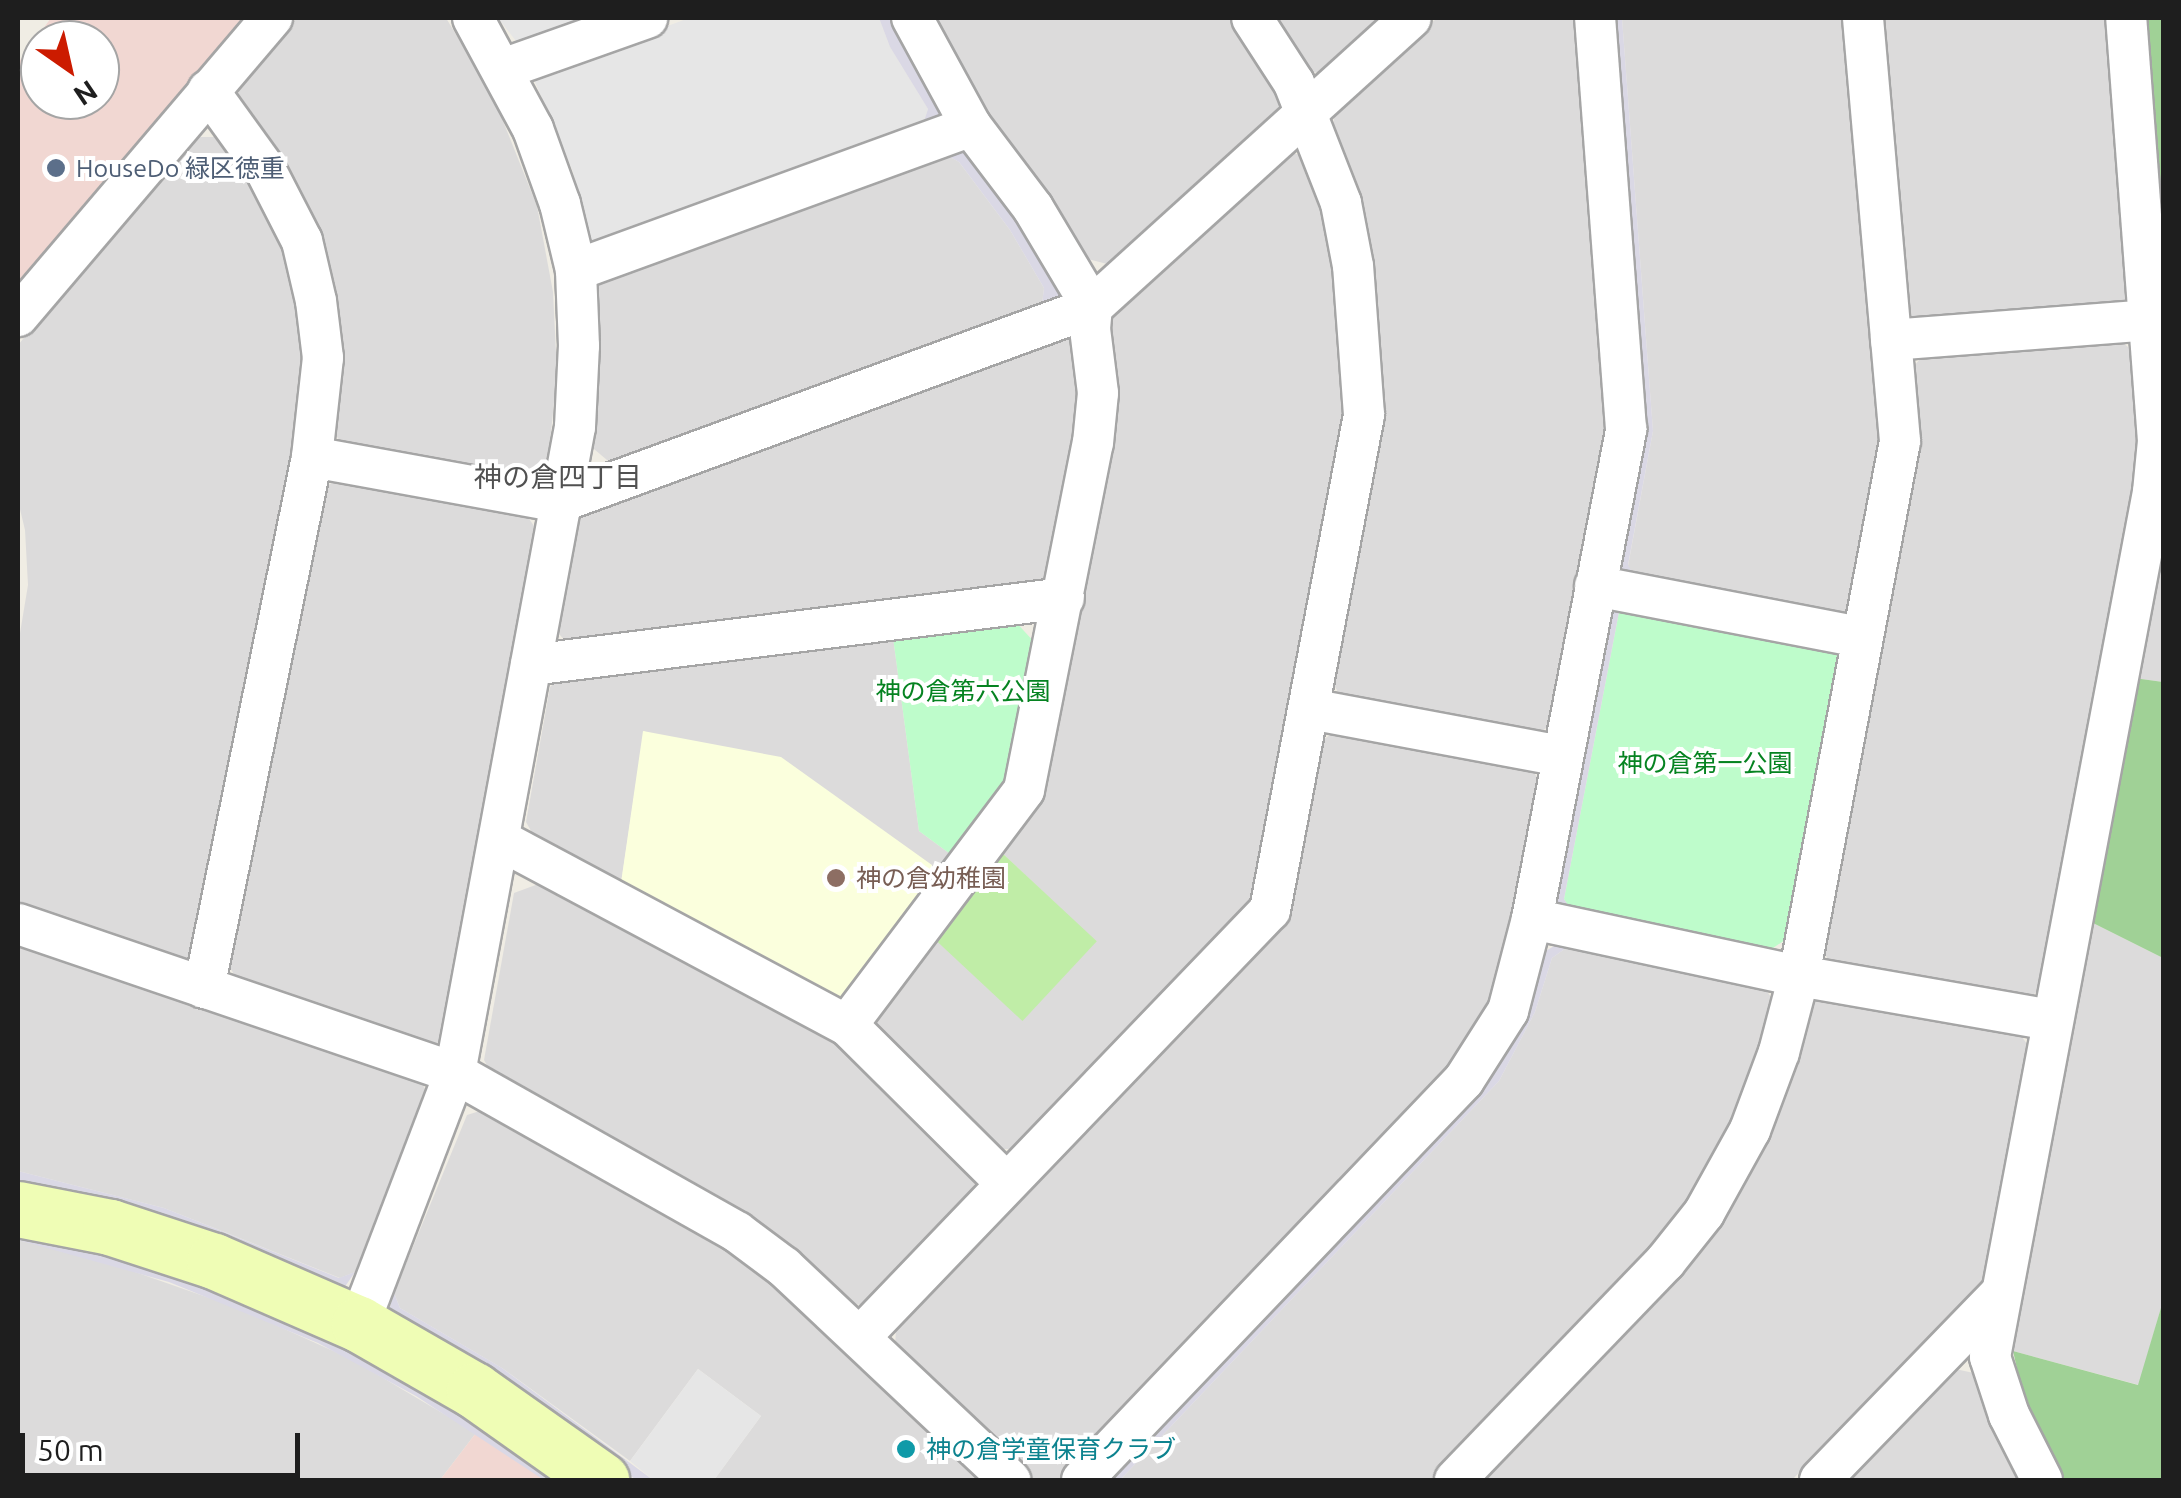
<!DOCTYPE html>
<html>
<head>
<meta charset="utf-8">
<style>
  body { margin:0 }
  #map { position:relative; width:2181px; height:1498px; overflow:hidden; background:#f0ede4; font-family:Ubuntu,"Noto Sans JP",sans-serif }
  div>[style] { position:absolute }
  .residential>* { inset:0; background:#dcdbdb }
  .commercial>* { inset:0; background:#f1d7d2 }
  .education>* { inset:0; background:#fbffdd }
  .grass>* { inset:0; background:#c0eda7; transform-origin:0 0 }
  .forest>* { inset:0; background:#a0d196 }
  .park>* { inset:0; background:#befccb }
  .parking>* { inset:0; background:#e6e6e6 }
  .plaza>* { inset:0; background:#dad8e5 }
  .roads { filter:drop-shadow(2px 0 #a5a5a5) drop-shadow(-2px 0 #a5a5a5) drop-shadow(0 2px #a5a5a5) drop-shadow(0 -2px #a5a5a5) }
  .street>* { height:40px; margin:-20px; padding:0 20px; transform-origin:20px; border-radius:20px; background:#fff }
  .secondary>* { height:55px; margin:-27.5px; padding:0 27.5px; transform-origin:27.5px; border-radius:27.5px; background:#effdb5 }
  .dots>* { width:28px; height:28px; translate:-50% -50%; box-sizing:border-box; border:5px solid #fff; border-radius:50% }
  span { translate:-50% -50%; white-space:nowrap; text-align:center; line-height:1.15; -webkit-text-stroke:8px #fff; paint-order:stroke }
  .service-label { font-size:25px; color:#4e5e75 }
  .left { translate:0 -50%; text-align:left }
  .park-label { font-size:25px; color:#068321 }
  .education-label { font-size:25px; color:#785e54 }
  .culture-label { font-size:25px; color:#0d838f }
  .neighbourhood-label { font-size:28px; color:#515151 }
  .frame { position:absolute; inset:0; border:20px solid #1e1e1e; pointer-events:none }
  .north { position:absolute; left:20px; top:20px; width:100px; height:100px; box-sizing:border-box; background:#fff; border:2px solid #a5a5a5; border-radius:50%; rotate:146deg; font-size:28px; font-weight:700; line-height:40px; text-align:center; color:#1e1e1e }
  .north::after { content:''; display:block; margin:auto; width:35px; height:45px; background:#cc1b00; clip-path:polygon(50% 0,100% 100%,50% 72%,0 100%) }
  .scale { position:absolute; left:20px; top:1433px; width:280px; height:45px; box-sizing:border-box; border:5px solid #1e1e1e; border-top:0; padding-left:12px; font-size:30px; line-height:35px; white-space:nowrap; color:#1e1e1e; -webkit-text-stroke:8px #fff; paint-order:stroke }
</style>
</head>
<body>
<div id="map">
  <div class="residential">
    <div style="clip-path:polygon(297px 18px,446px 18px,493px 96px,537px 206px,553px 292px,557px 373px,550px 442px,545px 466px,526px 477px,342px 444px,333px 431px,339px 397px,238px 100px,239px 81px)"></div>
    <div style="clip-path:polygon(933px 18px,1234px 18px,1280px 97px,1278px 115px,1111px 265px,1084px 258px,977px 99px)"></div>
    <div style="clip-path:polygon(1272px 18px,1385px 18px,1324px 73px,1306px 72px)"></div>
    <div style="clip-path:polygon(1437px 18px,1579px 18px,1609px 428px,1553px 723px,1538px 734px,1340px 696px,1331px 679px,1382px 414px,1332px 128px,1336px 110px)"></div>
    <div style="clip-path:polygon(1622px 18px,1846px 18px,1880px 444px,1849px 609px,1833px 620px,1637px 581px,1628px 566px,1653px 431px)"></div>
    <div style="clip-path:polygon(1881px 18px,2109px 18px,2130px 293px,2119px 307px,1917px 322px,1904px 309px)"></div>
    <div style="clip-path:polygon(192px 137px,221px 137px,258px 192px,289px 263px,304px 345px,301px 410px,196px 952px,182px 961px,18px 905px,18px 645px,28px 585px,25px 530px,18px 501px,18px 345px)"></div>
    <div style="clip-path:polygon(938px 150px,959px 162px,1010px 230px,1044px 288px,1041px 312px,614px 466px,587px 443px,594px 285px,603px 271px)"></div>
    <div style="clip-path:polygon(1288px 153px,1305px 155px,1326px 219px,1346px 414px,1254px 902px,1017px 1149px,999px 1149px,877px 1034px,877px 1017px,935px 939px,1096px 942px,1001px 852px,1044px 794px,1111px 439px,1110px 316px)"></div>
    <div style="clip-path:polygon(1068px 337px,1074px 342px,1079px 388px,1076px 434px,1048px 579px,1043px 584px,568px 644px,559px 634px,580px 520px,588px 510px)"></div>
    <div style="clip-path:polygon(2121px 341px,2135px 353px,2139px 436px,2132px 501px,2040px 989px,2027px 1000px,1830px 963px,1821px 947px,1911px 369px,1923px 356px)"></div>
    <div style="clip-path:polygon(336px 480px,525px 513px,534px 526px,446px 1038px,428px 1048px,238px 981px,229px 966px,321px 490px)"></div>
    <div style="clip-path:polygon(2162px 544px,2163px 544px,2163px 682px,2134px 678px)"></div>
    <div style="clip-path:polygon(893px 637px,919px 831px,953px 856px,933px 882px,644px 731px,621px 883px,535px 838px,526px 822px,550px 687px,559px 679px)"></div>
    <div style="clip-path:polygon(1334px 732px,1531px 769px,1541px 782px,1506px 963px,1490px 1007px,1443px 1078px,1060px 1480px,1035px 1480px,895px 1347px,896px 1329px,1287px 918px,1320px 742px)"></div>
    <div style="clip-path:polygon(541px 883px,836px 1042px,974px 1176px,975px 1193px,869px 1304px,851px 1305px,492px 1074px,484px 1060px,514px 893px)"></div>
    <div style="clip-path:polygon(2089px 921px,2163px 958px,2163px 1301px,2139px 1385px,2013px 1351px,2011px 1333px)"></div>
    <div style="clip-path:polygon(18px 943px,420px 1080px,428px 1094px,355px 1272px,340px 1278px,164px 1208px,18px 1171px)"></div>
    <div style="clip-path:polygon(1566px 948px,1764px 987px,1773px 1000px,1762px 1050px,1717px 1154px,1654px 1246px,1430px 1480px,1120px 1480px,1499px 1081px,1535px 1012px,1552px 958px)"></div>
    <div style="clip-path:polygon(1822px 997px,2020px 1034px,2029px 1047px,1986px 1278px,1792px 1480px,1480px 1480px,1670px 1281px,1807px 1007px)"></div>
    <div style="clip-path:polygon(483px 1110px,696px 1228px,764px 1275px,981px 1480px,714px 1480px,761px 1416px,698px 1369px,630px 1461px,502px 1368px,400px 1308px,394px 1293px,467px 1115px)"></div>
    <div style="clip-path:polygon(18px 1240px,95px 1258px,238px 1308px,351px 1359px,476px 1433px,440px 1480px,18px 1480px)"></div>
    <div style="clip-path:polygon(1951px 1368px,1978px 1374px,2023px 1480px,1843px 1480px)"></div>
  </div>
  <div class="commercial">
    <div style="clip-path:polygon(evenodd,51px 18px,246px 18px,18px 289px,18px 63px,51px 18px,40px 40px,100px 40px,100px 100px,40px 100px,40px 40px)"></div>
    <div style="clip-path:polygon(476px 1433px,515px 1459px,544px 1480px,440px 1480px)"></div>
  </div>
  <div class="education">
    <div style="clip-path:polygon(643px 731px,781px 757px,932px 865px,933px 882px,849px 994px,832px 998px,621px 883px)"></div>
  </div>
  <div class="grass">
    <div style="left:1001px;top:852px;width:131px;height:109px;rotate:43deg"></div>
  </div>
  <div class="forest">
    <div style="clip-path:polygon(2145px 18px,2163px 18px,2163px 268px)"></div>
    <div style="clip-path:polygon(2134px 678px,2163px 682px,2163px 958px,2089px 921px)"></div>
    <div style="clip-path:polygon(2163px 1301px,2163px 1480px,2063px 1480px,2027px 1413px,2013px 1351px,2138px 1385px)"></div>
  </div>
  <div class="park">
    <div style="clip-path:polygon(1634px 603px,1830px 642px,1840px 656px,1785px 940px,1770px 950px,1573px 913px,1564px 899px,1619px 612px)"></div>
    <div style="clip-path:polygon(1014px 620px,1036px 644px,1009px 780px,953px 856px,919px 831px,893px 637px)"></div>
  </div>
  <div class="parking">
    <div style="clip-path:polygon(498px 18px,594px 18px,519px 45px)"></div>
    <div style="clip-path:polygon(689px 18px,879px 18px,890px 47px,928px 109px,921px 130px,599px 245px,590px 242px,573px 172px,535px 82px,536px 75px)"></div>
    <div style="clip-path:polygon(698px 1369px,761px 1416px,714px 1480px,653px 1480px,630px 1461px)"></div>
  </div>
  <div class="plaza">
    <div style="clip-path:polygon(879px 18px,893px 18px,940px 105px,938px 116px,921px 130px,928px 109px,890px 47px)"></div>
    <div style="clip-path:polygon(1611px 18px,1622px 18px,1653px 431px,1628px 565px,1637px 581px,1618px 572px)"></div>
    <div style="clip-path:polygon(961px 145px,1017px 216px,1060px 287px,1058px 298px,1041px 312px,1044px 288px,1010px 230px,959px 162px,938px 150px)"></div>
    <div style="clip-path:polygon(1634px 603px,1619px 612px,1564px 899px,1573px 913px,1552px 902px,1608px 610px)"></div>
    <div style="clip-path:polygon(1554px 946px,1566px 948px,1552px 958px,1535px 1012px,1499px 1081px,1120px 1480px,1106px 1480px,1484px 1083px,1526px 1011px,1544px 952px)"></div>
    <div style="clip-path:polygon(18px 1171px,164px 1208px,339px 1278px,355px 1272px,342px 1291px,18px 1183px)"></div>
    <div style="clip-path:polygon(18px 1228px,187px 1276px,368px 1355px,565px 1480px,544px 1480px,416px 1396px,318px 1343px,169px 1282px,18px 1240px)"></div>
    <div style="clip-path:polygon(394px 1293px,400px 1308px,502px 1368px,653px 1480px,636px 1480px,568px 1427px,389px 1310px)"></div>
  </div>
  <div class="roads">
    <div class="street">
      <div style="left:503px;top:69px;width:153px;rotate:-19.5deg"></div>
      <div style="left:576px;top:270px;width:420px;rotate:-20deg"></div>
      <div style="left:18px;top:316px;width:392px;rotate:-49.6deg"></div>
      <div style="left:1891px;top:340px;width:260px;rotate:-4.4deg"></div>
      <div style="left:312px;top:457px;width:252px;rotate:10.3deg"></div>
      <div style="left:560px;top:502px;width:567px;rotate:-20.13deg"></div>
      <div style="left:1092px;top:307px;width:430px;rotate:-42.2deg"></div>
      <div style="left:1595px;top:586px;width:270px;rotate:10.9deg"></div>
      <div style="left:531px;top:665px;width:537px;rotate:-7.16deg"></div>
      <div style="left:1310px;top:709px;width:254px;rotate:10.6deg"></div>
      <div style="left:500px;top:840px;width:393px;rotate:28.1deg"></div>
      <div style="left:847px;top:1025px;width:224px;rotate:44.8deg"></div>
      <div style="left:1532px;top:919px;width:273px;rotate:12.1deg"></div>
      <div style="left:1799px;top:976px;width:256px;rotate:9.9deg"></div>
      <div style="left:18px;top:924px;width:462px;rotate:18.8deg"></div>
      <div style="left:455px;top:1073px;width:324px;rotate:29.4deg"></div>
      <div style="left:737px;top:1232px;width:59px;rotate:36.7deg"></div>
      <div style="left:784px;top:1267px;width:311px;rotate:43.3deg"></div>
      <div style="left:204px;top:988px;width:542px;rotate:-78.5deg"></div>
      <div style="left:312px;top:457px;width:100px;rotate:-83.7deg"></div>
      <div style="left:323px;top:358px;width:57px;rotate:-97deg"></div>
      <div style="left:316px;top:301px;width:62px;rotate:-103.1deg"></div>
      <div style="left:302px;top:241px;width:81px;rotate:-117.2deg"></div>
      <div style="left:265px;top:169px;width:97px;rotate:-125.8deg"></div>
      <div style="left:847px;top:1025px;width:294px;rotate:-53deg"></div>
      <div style="left:1024px;top:790px;width:354px;rotate:-78.8deg"></div>
      <div style="left:1093px;top:443px;width:50px;rotate:-84.3deg"></div>
      <div style="left:1098px;top:393px;width:64px;rotate:-97.1deg"></div>
      <div style="left:1090px;top:329px;width:22px;rotate:-85deg"></div>
      <div style="left:1092px;top:307px;width:115px;rotate:-120.8deg"></div>
      <div style="left:1033px;top:208px;width:103px;rotate:-127.1deg"></div>
      <div style="left:971px;top:126px;width:123px;rotate:-118.6deg"></div>
      <div style="left:359px;top:1324px;width:269px;rotate:-69.1deg"></div>
      <div style="left:455px;top:1073px;width:657px;rotate:-79.48deg"></div>
      <div style="left:575px;top:427px;width:81px;rotate:-87.2deg"></div>
      <div style="left:579px;top:346px;width:76px;rotate:-92.3deg"></div>
      <div style="left:576px;top:270px;width:68px;rotate:-103.6deg"></div>
      <div style="left:560px;top:204px;width:80px;rotate:-109.8deg"></div>
      <div style="left:533px;top:129px;width:126px;rotate:-118.4deg"></div>
      <div style="left:860px;top:1337px;width:592px;rotate:-46.16deg"></div>
      <div style="left:1270px;top:910px;width:504px;rotate:-79.25deg"></div>
      <div style="left:1364px;top:415px;width:149px;rotate:-94.2deg"></div>
      <div style="left:1353px;top:266px;width:64px;rotate:-100.8deg"></div>
      <div style="left:1341px;top:203px;width:129px;rotate:-111.4deg"></div>
      <div style="left:1294px;top:83px;width:77px;rotate:-122.9deg"></div>
      <div style="left:1082px;top:1480px;width:553px;rotate:-46.32deg"></div>
      <div style="left:1464px;top:1080px;width:82px;rotate:-57.5deg"></div>
      <div style="left:1508px;top:1011px;width:95px;rotate:-75.4deg"></div>
      <div style="left:1532px;top:919px;width:499px;rotate:-79.1deg"></div>
      <div style="left:1626px;top:429px;width:412px;rotate:-94.3deg"></div>
      <div style="left:1455px;top:1480px;width:303px;rotate:-46.1deg"></div>
      <div style="left:1665px;top:1262px;width:63px;rotate:-51.5deg"></div>
      <div style="left:1704px;top:1213px;width:95px;rotate:-61deg"></div>
      <div style="left:1750px;top:1130px;width:83px;rotate:-69.6deg"></div>
      <div style="left:1779px;top:1052px;width:79px;rotate:-75.3deg"></div>
      <div style="left:1799px;top:976px;width:544px;rotate:-79.31deg"></div>
      <div style="left:1900px;top:441px;width:425px;rotate:-95deg"></div>
      <div style="left:1820px;top:1480px;width:259px;rotate:-45.9deg"></div>
      <div style="left:2042px;top:1480px;width:73px;rotate:-116.9deg"></div>
      <div style="left:2009px;top:1415px;width:61px;rotate:-108.1deg"></div>
      <div style="left:1990px;top:1357px;width:880px;rotate:-79.33deg"></div>
      <div style="left:2153px;top:492px;width:51px;rotate:-84.4deg"></div>
      <div style="left:2158px;top:441px;width:424px;rotate:-94.3deg"></div>
    </div>
    <div class="secondary">
      <div style="left:18px;top:1209px;width:94px;rotate:11.1deg"></div>
      <div style="left:110px;top:1227px;width:109px;rotate:18.1deg"></div>
      <div style="left:214px;top:1261px;width:158px;rotate:23.5deg"></div>
      <div style="left:359px;top:1324px;width:133px;rotate:29.9deg"></div>
      <div style="left:474px;top:1390px;width:156px;rotate:35.3deg"></div>
    </div>
  </div>
  <div class="dots">
    <div style="left:56px;top:168px;background:#5c6f8a"></div>
    <div style="left:836px;top:878px;background:#8d6e63"></div>
    <div style="left:906px;top:1449px;background:#0f9aa8"></div>
  </div>
  <div class="service-label">
    <span class="left" style="left:76px;top:168px">HouseDo 緑区徳重</span>
  </div>
  <div class="park-label">
    <span style="left:963px;top:691px">神の倉第六公園</span>
    <span style="left:1705px;top:763px">神の倉第一公園</span>
  </div>
  <div class="education-label">
    <span class="left" style="left:856px;top:878px">神の倉幼稚園</span>
  </div>
  <div class="culture-label">
    <span class="left" style="left:926px;top:1449px">神の倉学童保育クラブ</span>
  </div>
  <div class="neighbourhood-label">
    <span style="left:558px;top:477px">神の倉四丁目</span>
  </div>
  <div class="frame"></div>
  <div class="north">N</div>
  <div class="scale">50 m</div>
</div>
</body>
</html>
